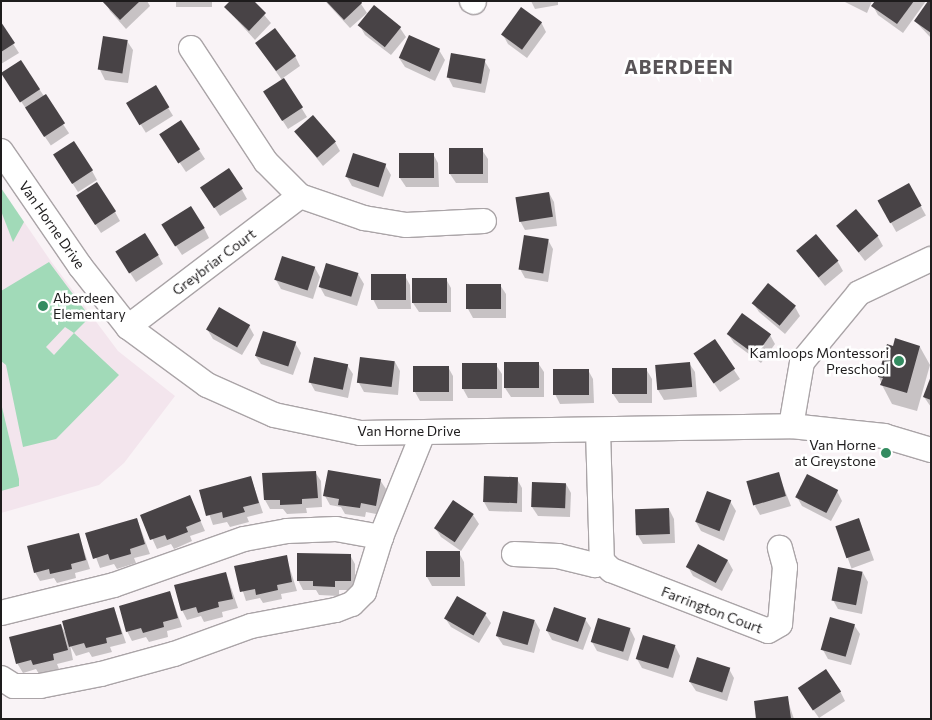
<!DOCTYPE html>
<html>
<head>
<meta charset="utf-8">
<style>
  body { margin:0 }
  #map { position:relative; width:932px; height:720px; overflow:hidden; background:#f9f3f6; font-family:Commissioner,sans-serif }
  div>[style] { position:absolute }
  .built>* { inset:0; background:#f3e5ed }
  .green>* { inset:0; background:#a1dab8 }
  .shadow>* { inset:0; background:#0003; transform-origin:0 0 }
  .building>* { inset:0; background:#484346; transform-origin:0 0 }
  .roads { filter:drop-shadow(1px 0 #aaa4a7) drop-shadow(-1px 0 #aaa4a7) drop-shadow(0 1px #aaa4a7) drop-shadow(0 -1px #aaa4a7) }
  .minor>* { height:24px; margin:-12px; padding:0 12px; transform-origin:12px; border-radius:12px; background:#fff }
  .dots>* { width:14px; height:14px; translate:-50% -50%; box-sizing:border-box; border:2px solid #fff; border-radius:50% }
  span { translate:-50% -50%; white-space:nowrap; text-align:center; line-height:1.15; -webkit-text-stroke:5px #fff; paint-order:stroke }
  .street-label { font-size:14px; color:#1e1c1d }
  .poi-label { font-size:14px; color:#1e1c1d }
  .left { translate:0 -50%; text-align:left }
  .right { translate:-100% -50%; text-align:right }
  .district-label { font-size:19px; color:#595457; font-weight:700; letter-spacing:1px }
  .frame { position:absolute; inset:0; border:2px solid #1e1c1d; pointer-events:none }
</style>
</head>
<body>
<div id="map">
  <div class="built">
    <div style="clip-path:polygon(1px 188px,50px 260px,118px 351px,175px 396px,124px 463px,99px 485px,1px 513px)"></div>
  </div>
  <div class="green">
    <div style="clip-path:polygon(1px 188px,24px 222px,13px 242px,1px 211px)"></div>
    <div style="clip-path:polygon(evenodd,49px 262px,90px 317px,74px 333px,119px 375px,56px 439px,23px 447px,6px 365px,1px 361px,1px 291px,49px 262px,65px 327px,74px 333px,54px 355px,46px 347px,65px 327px)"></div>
    <div style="clip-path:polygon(1px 403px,19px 479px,19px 486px,1px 491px)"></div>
  </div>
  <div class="shadow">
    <div style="clip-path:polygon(105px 1px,147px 1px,150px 6px,126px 29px,110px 11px)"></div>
    <div style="left:176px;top:1px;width:36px;height:6px"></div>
    <div style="clip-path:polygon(252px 1px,271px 23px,255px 40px,225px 7px)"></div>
    <div style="clip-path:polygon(325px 1px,359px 1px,367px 13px,350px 28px)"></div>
    <div style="clip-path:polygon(531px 1px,558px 1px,558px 5px,535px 9px)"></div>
    <div style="clip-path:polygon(843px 1px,872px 1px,867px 13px)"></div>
    <div style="clip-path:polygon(876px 1px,926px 1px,903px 33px,878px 15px,873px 6px)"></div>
    <div style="clip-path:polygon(931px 1px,931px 38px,915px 21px)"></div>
    <div style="clip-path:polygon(374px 7px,400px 28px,406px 37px,391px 55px,365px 35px,360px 26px)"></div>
    <div style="clip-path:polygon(541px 22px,546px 32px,527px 58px,508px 44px,503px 35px)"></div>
    <div style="clip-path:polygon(1px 25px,19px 53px,1px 64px)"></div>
    <div style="clip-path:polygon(104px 38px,127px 41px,133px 50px,128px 83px,105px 80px,100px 70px)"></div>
    <div style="clip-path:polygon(439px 50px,445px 60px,435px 81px,405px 67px,399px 58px)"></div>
    <div style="clip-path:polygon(262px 52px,295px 56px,300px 66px,283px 78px,307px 117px,288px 129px,270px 101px,282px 80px)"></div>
    <div style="clip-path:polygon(484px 60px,490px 70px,485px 93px,453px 87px,448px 77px)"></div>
    <div style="left:21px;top:62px;width:86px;height:22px;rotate:56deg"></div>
    <div style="left:155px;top:87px;width:34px;height:32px;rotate:58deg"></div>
    <div style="clip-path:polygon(181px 122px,205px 159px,186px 172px,167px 144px)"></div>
    <div style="clip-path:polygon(295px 131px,335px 142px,340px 151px,323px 166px)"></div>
    <div style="clip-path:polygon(482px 150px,488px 159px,488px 183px,456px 183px,450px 174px)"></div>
    <div style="clip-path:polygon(433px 154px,438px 163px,439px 187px,406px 187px,400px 178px)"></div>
    <div style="clip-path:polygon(60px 164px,92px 171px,97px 180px,78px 192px)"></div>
    <div style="clip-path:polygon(385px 165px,391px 175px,383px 197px,352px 186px,347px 177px)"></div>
    <div style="left:909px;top:185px;width:35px;height:34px;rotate:61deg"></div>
    <div style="clip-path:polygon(242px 190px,247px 199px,220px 216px,207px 196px)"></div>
    <div style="clip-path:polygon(549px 193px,554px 202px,557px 226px,525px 230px,520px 221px,516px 198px)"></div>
    <div style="clip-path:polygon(83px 205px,115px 212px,120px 221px,101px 233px)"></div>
    <div style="clip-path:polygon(838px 226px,878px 237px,883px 246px,865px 261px)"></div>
    <div style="clip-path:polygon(204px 228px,209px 238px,182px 255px,169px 235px)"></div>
    <div style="clip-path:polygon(548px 240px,553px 249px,548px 282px,525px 278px,520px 269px)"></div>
    <div style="clip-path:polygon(797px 251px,838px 262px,843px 271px,825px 286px)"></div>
    <div style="clip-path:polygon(158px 255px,163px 264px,136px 282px,123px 262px)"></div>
    <div style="clip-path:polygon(315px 268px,320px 277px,313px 299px,281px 289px,276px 280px)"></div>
    <div style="clip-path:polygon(358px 274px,364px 284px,357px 306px,325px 296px,320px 287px)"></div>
    <div style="clip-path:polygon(405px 276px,410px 285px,411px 309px,378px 309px,373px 299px)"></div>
    <div style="clip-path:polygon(446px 279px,451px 288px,451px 312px,419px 312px,413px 303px)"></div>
    <div style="clip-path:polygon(500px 285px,506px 294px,506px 318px,473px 318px,468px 309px,468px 286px)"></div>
    <div style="clip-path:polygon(753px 303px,795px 307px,800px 316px,785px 334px,759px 312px)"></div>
    <div style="clip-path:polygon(249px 326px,254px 335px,242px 355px,213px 339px,207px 329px)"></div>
    <div style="clip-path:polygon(728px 334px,770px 335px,775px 344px,761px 363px,734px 343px)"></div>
    <div style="clip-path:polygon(295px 343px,301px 353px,293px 375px,261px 364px,255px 355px)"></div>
    <div style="clip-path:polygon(894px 347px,920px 347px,930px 365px,917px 411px,892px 404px,882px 385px,879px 377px)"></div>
    <div style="clip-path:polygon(395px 362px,400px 371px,398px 395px,364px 392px,359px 383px)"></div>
    <div style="clip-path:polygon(538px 363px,544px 372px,544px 397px,511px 397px,505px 388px)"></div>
    <div style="clip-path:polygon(689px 363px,695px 372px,697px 397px,664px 400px,658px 390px)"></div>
    <div style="clip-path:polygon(701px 364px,734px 370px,740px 379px,720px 392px)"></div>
    <div style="clip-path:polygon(347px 365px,353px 374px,348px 398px,315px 391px,310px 382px)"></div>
    <div style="clip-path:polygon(463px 365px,496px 365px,502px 374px,502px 398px,468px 398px,463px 389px)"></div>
    <div style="clip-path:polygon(448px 367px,453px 376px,453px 401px,420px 401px,415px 392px)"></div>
    <div style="clip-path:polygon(646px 369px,652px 379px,652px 403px,619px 403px,613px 394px)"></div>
    <div style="clip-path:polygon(588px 370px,593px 379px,594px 403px,560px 404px,555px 394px)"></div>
    <div style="clip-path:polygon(931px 378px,931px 407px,924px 397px)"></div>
    <div style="clip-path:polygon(315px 472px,321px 481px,322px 507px,306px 508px,307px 513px,287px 514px,283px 509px,270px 509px,265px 500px,264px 475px)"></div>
    <div style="clip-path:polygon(778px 473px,791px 506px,760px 515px,755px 506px)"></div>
    <div style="clip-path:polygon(251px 478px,263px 513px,247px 517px,249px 522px,230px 527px,227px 522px,213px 525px,201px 491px)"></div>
    <div style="clip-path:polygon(517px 479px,522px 488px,522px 512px,489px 511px,484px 502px)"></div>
    <div style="clip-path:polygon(380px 480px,386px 489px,381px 515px,366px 512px,365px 517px,345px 514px,341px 507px,330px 505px,325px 496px)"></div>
    <div style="clip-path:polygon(566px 484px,571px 493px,570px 517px,538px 516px,532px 507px)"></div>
    <div style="clip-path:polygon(837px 491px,842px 501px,831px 521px,802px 506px,797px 497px)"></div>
    <div style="clip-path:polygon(190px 497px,205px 531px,190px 536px,192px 541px,174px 549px,171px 544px,157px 549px,142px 516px)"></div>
    <div style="clip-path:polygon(454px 501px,473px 515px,479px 524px,461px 551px,441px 537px,435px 528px)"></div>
    <div style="clip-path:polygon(730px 501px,736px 511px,724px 541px,701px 531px,696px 522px)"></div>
    <div style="clip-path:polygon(669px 509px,674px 519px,675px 543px,643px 544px,637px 534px)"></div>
    <div style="clip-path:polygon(137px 519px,150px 554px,134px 558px,136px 563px,117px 569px,114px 564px,100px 568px,87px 534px)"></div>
    <div style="left:859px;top:519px;width:44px;height:24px;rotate:70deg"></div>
    <div style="clip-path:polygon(79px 535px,90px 569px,75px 573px,76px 578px,57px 583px,54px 578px,40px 581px,35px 572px)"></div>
    <div style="clip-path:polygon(427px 553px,459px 553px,464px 562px,465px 586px,432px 586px,427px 577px)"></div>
    <div style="clip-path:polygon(350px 555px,355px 564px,355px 590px,339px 590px,339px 596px,319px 595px,316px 590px,303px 590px,298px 580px)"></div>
    <div style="clip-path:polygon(286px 556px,297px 591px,281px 594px,282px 599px,263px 603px,260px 598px,246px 601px,235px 567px)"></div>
    <div style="clip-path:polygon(728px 561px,733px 570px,722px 591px,693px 576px,688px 567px)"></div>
    <div style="clip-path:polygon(226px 573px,238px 608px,222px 612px,223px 617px,204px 622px,201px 616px,187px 620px,182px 610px)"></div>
    <div style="clip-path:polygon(863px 573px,868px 582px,862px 614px,838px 609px,833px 600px)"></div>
    <div style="clip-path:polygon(170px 592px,182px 627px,167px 631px,168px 637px,149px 642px,146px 637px,132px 641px,127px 631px)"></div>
    <div style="clip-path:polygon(114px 608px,126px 643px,110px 647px,112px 652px,92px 657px,89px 652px,76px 656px,70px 645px,73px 660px,57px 664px,59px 669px,39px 674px,36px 669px,23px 673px,17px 663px,61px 625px,67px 636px)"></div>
    <div style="clip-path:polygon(485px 614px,491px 623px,479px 643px,451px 627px,445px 618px)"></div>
    <div style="clip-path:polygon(585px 619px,591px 628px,583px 650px,552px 640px,547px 631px)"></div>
    <div style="clip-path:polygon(535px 621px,540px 630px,534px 653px,503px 645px,497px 636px)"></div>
    <div style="clip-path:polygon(854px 625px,860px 634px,851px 665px,828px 659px,823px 650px)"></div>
    <div style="clip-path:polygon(630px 629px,635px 639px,628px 661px,597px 651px,592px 642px)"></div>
    <div style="clip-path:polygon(675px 646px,680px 656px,673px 678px,642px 668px,637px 659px)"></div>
    <div style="clip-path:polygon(729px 669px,734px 678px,727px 701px,696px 691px,690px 682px)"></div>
    <div style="clip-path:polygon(840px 691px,845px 701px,819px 718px,805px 698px)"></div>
    <div style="clip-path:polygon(787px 698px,794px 719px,757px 719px)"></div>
  </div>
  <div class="building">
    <div style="clip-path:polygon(102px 1px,140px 1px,120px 20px)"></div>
    <div style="clip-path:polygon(230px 1px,254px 1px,266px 13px,249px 31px,224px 7px)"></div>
    <div style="clip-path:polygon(326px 1px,361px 1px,362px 3px,344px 20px)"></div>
    <div style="clip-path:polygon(875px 1px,914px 1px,897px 24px,871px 6px)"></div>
    <div style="clip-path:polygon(928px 1px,931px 1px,931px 33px,914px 21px)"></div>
    <div style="left:374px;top:5px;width:35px;height:26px;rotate:39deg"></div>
    <div style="left:521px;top:7px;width:26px;height:34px;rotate:36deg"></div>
    <div style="clip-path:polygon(1px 22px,15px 43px,1px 52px)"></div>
    <div style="left:275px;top:28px;width:35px;height:25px;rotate:53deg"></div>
    <div style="left:409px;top:35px;width:34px;height:25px;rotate:24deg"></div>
    <div style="left:103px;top:36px;width:25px;height:34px;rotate:9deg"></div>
    <div style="left:451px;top:53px;width:35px;height:25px;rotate:10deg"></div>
    <div style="left:21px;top:60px;width:35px;height:24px;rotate:57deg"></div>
    <div style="left:284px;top:78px;width:35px;height:25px;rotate:57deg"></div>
    <div style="left:156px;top:85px;width:26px;height:35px;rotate:59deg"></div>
    <div style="left:46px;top:94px;width:35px;height:25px;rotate:57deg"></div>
    <div style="left:313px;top:115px;width:35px;height:25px;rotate:49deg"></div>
    <div style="left:181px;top:120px;width:35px;height:26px;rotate:57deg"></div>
    <div style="left:74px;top:141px;width:35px;height:25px;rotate:57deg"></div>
    <div style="left:483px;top:148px;width:26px;height:34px;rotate:90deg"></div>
    <div style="left:353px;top:153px;width:35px;height:25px;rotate:18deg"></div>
    <div style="left:399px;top:153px;width:35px;height:25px"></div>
    <div style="left:229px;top:168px;width:25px;height:35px;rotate:56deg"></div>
    <div style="left:97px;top:182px;width:35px;height:25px;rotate:57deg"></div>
    <div style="left:909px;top:183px;width:26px;height:36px;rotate:61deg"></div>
    <div style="left:549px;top:192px;width:25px;height:34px;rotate:81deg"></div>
    <div style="left:191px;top:206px;width:26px;height:35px;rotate:58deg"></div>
    <div style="left:856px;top:209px;width:35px;height:26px;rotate:50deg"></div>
    <div style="left:145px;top:233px;width:26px;height:35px;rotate:58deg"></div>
    <div style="left:816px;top:234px;width:35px;height:26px;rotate:50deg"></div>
    <div style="left:524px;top:235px;width:25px;height:35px;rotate:9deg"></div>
    <div style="left:282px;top:256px;width:35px;height:25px;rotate:18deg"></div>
    <div style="left:326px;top:263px;width:34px;height:25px;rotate:17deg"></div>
    <div style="left:406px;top:274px;width:26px;height:35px;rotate:90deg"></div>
    <div style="left:412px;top:278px;width:35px;height:25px"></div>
    <div style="left:768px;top:283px;width:36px;height:26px;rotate:39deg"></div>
    <div style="left:466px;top:284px;width:35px;height:25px"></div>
    <div style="left:219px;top:307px;width:36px;height:26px;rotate:30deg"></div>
    <div style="left:742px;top:313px;width:36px;height:26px;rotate:36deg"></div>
    <div style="left:263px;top:331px;width:35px;height:26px;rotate:18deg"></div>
    <div style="clip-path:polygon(895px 338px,920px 346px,907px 393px,880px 385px,883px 378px,878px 377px,887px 344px,893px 346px)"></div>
    <div style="left:715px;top:339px;width:36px;height:26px;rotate:56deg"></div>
    <div style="left:314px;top:357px;width:35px;height:26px;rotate:12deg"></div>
    <div style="left:360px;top:357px;width:35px;height:26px;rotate:7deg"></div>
    <div style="left:504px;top:362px;width:35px;height:26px"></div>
    <div style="left:690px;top:362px;width:25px;height:35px;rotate:85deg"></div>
    <div style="left:497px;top:363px;width:26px;height:35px;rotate:90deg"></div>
    <div style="left:413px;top:366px;width:36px;height:26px"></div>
    <div style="left:612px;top:368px;width:35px;height:26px"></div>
    <div style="left:553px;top:369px;width:36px;height:26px"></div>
    <div style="clip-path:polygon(931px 376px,931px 400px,923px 397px)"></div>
    <div style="clip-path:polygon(328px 470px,381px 479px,376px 506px,361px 503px,360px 508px,338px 505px,339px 499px,323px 496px)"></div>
    <div style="clip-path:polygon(316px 471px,318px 498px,302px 499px,302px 504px,280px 505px,280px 500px,264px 500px,262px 473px)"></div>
    <div style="left:779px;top:472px;width:25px;height:34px;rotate:74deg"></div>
    <div style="left:807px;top:474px;width:35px;height:26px;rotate:27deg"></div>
    <div style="clip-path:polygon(251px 476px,259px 503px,243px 507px,245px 512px,223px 518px,222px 512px,206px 516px,199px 490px)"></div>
    <div style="left:484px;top:476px;width:34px;height:26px;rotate:2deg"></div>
    <div style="left:532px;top:482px;width:34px;height:25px;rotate:2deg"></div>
    <div style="left:707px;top:491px;width:26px;height:33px;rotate:21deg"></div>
    <div style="clip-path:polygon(190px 495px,201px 521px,186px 527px,188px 532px,167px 540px,165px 535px,150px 540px,140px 515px)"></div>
    <div style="left:453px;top:500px;width:25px;height:34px;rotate:34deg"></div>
    <div style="left:669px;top:508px;width:26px;height:34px;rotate:88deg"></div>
    <div style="clip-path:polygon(137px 518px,145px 544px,130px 549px,131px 554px,110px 560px,108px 554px,93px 559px,85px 533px)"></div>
    <div style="left:859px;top:518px;width:34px;height:25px;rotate:71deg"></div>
    <div style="clip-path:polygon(79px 533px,86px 560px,71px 564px,72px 569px,50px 574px,49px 569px,34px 573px,27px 546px)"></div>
    <div style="left:698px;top:544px;width:34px;height:26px;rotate:28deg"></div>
    <div style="left:460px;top:551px;width:26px;height:34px;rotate:90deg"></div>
    <div style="clip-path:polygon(297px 553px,351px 554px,351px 581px,335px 581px,335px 587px,313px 586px,313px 581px,297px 581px)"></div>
    <div style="clip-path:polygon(287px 555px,292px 582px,277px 585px,278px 590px,256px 595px,255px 589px,240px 592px,234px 566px)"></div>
    <div style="left:838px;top:567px;width:25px;height:34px;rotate:11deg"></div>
    <div style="clip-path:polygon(226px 572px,233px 599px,218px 602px,219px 607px,198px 613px,196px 607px,181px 611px,174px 585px)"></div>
    <div style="clip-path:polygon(170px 591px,178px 618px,163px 622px,164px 627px,143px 633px,141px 628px,126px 632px,119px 606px)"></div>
    <div style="left:457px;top:596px;width:34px;height:26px;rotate:30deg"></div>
    <div style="clip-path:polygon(114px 607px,122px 634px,106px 638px,107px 643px,86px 648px,84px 643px,69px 647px,62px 621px)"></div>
    <div style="left:554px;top:607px;width:34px;height:25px;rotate:19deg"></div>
    <div style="left:503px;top:611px;width:33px;height:26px;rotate:16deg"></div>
    <div style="left:830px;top:617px;width:26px;height:34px;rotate:16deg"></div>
    <div style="left:598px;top:618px;width:34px;height:25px;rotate:17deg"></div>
    <div style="clip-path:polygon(61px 624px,68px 650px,53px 654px,54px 660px,33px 665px,31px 660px,16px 664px,9px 637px)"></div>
    <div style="left:643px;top:635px;width:34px;height:25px;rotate:17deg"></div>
    <div style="left:697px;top:657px;width:35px;height:26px;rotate:18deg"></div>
    <div style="left:826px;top:669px;width:27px;height:34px;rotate:56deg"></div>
    <div style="clip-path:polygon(788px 696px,791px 719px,756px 719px,754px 701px)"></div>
  </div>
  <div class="roads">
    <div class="minor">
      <div style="left:472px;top:1px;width:2px;rotate:27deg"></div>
      <div style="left:191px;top:48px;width:136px;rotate:56.7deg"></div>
      <div style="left:266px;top:162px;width:48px;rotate:45deg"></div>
      <div style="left:300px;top:196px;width:68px;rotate:19deg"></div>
      <div style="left:364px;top:218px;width:43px;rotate:9.5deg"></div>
      <div style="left:406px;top:225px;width:78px;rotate:-2.9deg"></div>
      <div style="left:1px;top:151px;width:140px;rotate:55.5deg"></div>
      <div style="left:80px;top:266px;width:78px;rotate:51.8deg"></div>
      <div style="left:128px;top:327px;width:98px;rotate:36.3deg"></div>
      <div style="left:207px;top:385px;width:73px;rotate:24.1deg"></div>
      <div style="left:274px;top:415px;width:88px;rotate:11.8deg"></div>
      <div style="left:360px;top:433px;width:431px;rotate:-0.9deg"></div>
      <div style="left:791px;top:426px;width:94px;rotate:6.1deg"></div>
      <div style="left:884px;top:436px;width:49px;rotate:16.6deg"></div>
      <div style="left:128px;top:327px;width:216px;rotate:-37.3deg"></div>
      <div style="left:791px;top:426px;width:65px;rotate:-80.2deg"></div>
      <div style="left:802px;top:362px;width:89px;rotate:-50.4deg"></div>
      <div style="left:859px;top:293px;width:80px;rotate:-25.3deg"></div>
      <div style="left:598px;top:430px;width:131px;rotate:88.3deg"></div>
      <div style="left:602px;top:561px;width:13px;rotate:45deg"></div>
      <div style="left:611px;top:570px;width:168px;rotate:21.2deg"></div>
      <div style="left:768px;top:631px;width:14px;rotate:-30deg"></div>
      <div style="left:780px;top:624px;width:57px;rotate:-85deg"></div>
      <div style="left:785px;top:567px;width:20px;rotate:-105deg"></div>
      <div style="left:514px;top:554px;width:44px;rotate:2.6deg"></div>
      <div style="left:558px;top:556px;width:38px;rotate:14deg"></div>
      <div style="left:595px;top:565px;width:8px;rotate:-30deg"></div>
      <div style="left:1px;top:613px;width:116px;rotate:-13.9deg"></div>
      <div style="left:114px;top:585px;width:138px;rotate:-19.5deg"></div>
      <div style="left:244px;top:539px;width:44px;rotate:-10.5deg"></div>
      <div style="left:287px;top:531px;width:49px;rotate:-2.3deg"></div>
      <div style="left:336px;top:529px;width:46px;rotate:10.1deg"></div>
      <div style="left:1px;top:678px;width:15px;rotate:32deg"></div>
      <div style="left:14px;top:686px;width:26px"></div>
      <div style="left:40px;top:686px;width:62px;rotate:-11.1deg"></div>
      <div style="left:101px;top:674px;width:76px;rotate:-15.3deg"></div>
      <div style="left:174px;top:654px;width:82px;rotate:-20deg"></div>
      <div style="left:251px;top:626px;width:86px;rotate:-10.7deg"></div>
      <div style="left:336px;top:610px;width:17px;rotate:-21deg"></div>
      <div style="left:352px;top:604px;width:17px;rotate:-45deg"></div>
      <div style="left:364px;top:592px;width:58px;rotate:-72.8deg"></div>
      <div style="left:381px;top:537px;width:112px;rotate:-68deg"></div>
    </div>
  </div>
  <div class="dots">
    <div style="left:43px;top:306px;background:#348c61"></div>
    <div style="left:899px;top:361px;background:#348c61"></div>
    <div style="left:886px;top:453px;background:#348c61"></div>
  </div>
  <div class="street-label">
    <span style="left:52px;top:225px;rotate:55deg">Van Horne Drive</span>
    <span style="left:214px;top:262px;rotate:-37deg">Greybriar Court</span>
    <span style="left:409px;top:431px">Van Horne Drive</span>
    <span style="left:712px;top:610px;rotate:21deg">Farrington Court</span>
  </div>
  <div class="poi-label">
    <span class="left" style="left:53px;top:306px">Aberdeen<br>Elementary</span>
    <span class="right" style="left:889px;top:361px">Kamloops Montessori<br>Preschool</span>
    <span class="right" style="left:876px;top:453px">Van Horne<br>at Greystone</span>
  </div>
  <div class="district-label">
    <span style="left:679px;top:67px">ABERDEEN</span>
  </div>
  <div class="frame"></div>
</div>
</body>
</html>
